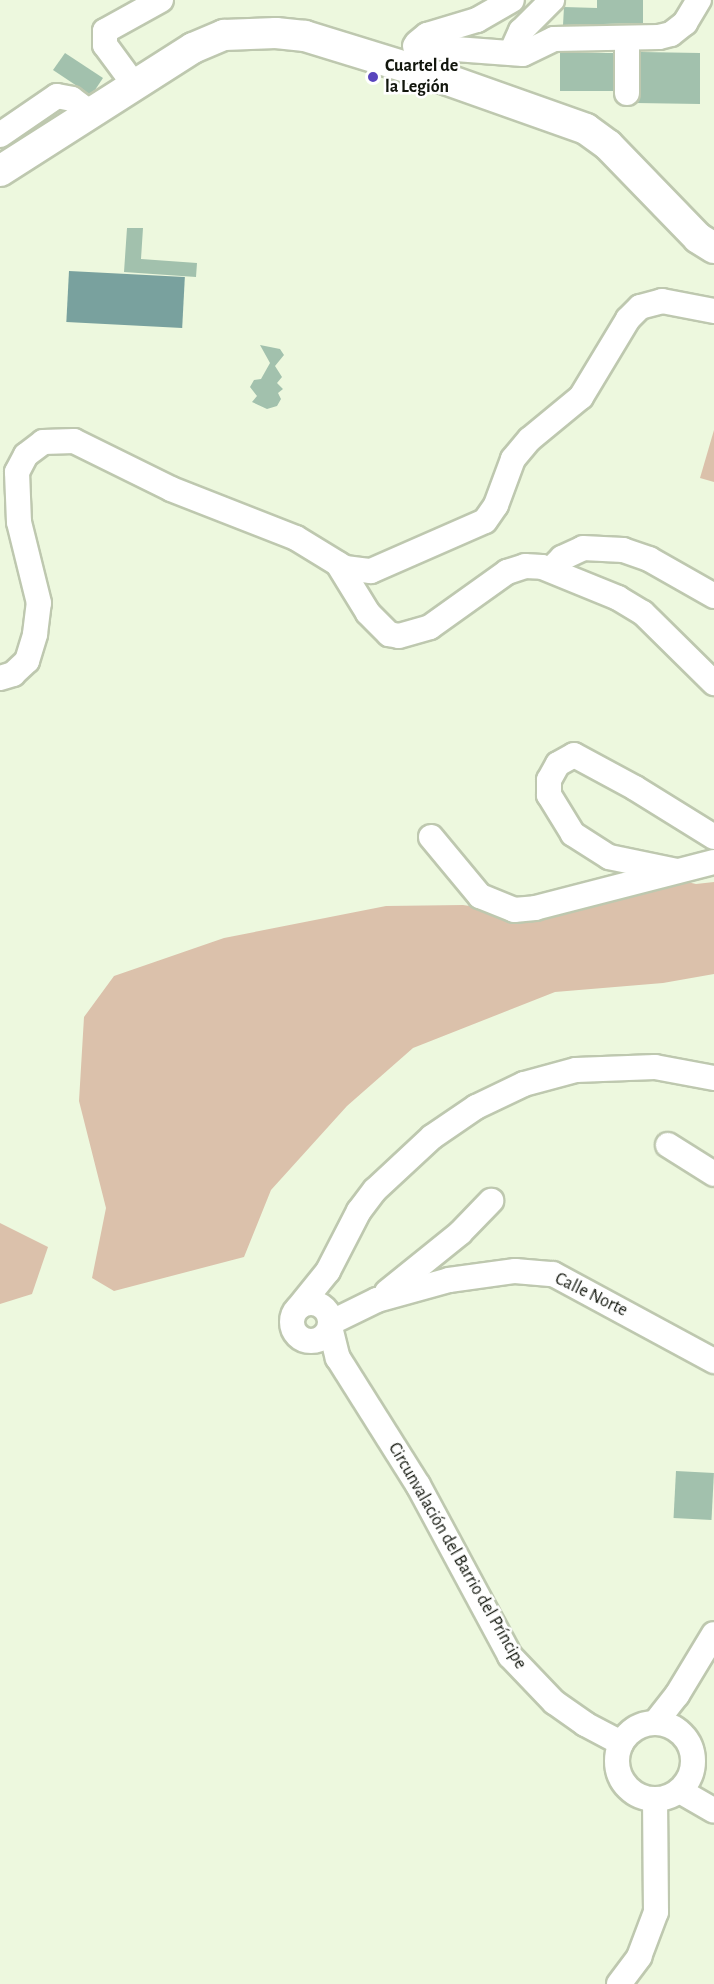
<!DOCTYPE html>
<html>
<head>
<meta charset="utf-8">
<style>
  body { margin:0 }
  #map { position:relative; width:714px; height:1984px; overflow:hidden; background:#edf8de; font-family:"Alegreya Sans",sans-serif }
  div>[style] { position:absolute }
  .green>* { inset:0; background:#dbc1ab }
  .water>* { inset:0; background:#79a19e; transform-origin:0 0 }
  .building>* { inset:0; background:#a2c1ad; transform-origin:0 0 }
  .roads { filter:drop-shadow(2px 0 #bec8af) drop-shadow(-2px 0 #bec8af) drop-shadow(0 2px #bec8af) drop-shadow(0 -2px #bec8af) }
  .minor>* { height:24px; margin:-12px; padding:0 12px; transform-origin:12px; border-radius:12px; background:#fff }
  .minor>.ring { margin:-12px; padding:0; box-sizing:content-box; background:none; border:24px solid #fff; border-radius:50% }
  .major>* { height:30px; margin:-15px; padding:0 15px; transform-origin:15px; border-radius:15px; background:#fff }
  .dots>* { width:16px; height:16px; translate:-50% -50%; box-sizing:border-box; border:3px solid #fff; border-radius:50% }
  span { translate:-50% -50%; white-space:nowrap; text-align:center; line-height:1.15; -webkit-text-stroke:5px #fff; paint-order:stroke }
  .poi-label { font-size:18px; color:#12160d; font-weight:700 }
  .left { translate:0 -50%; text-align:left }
  .street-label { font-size:18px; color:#12160d }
</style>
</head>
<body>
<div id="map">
  <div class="green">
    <div style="clip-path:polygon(714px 430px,714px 482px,700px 478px)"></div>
    <div style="clip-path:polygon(670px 878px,696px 884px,714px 882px,714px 974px,663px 983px,555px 992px,413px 1048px,347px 1106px,271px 1190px,244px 1257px,114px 1291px,92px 1278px,106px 1208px,79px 1101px,84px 1017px,114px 976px,224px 938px,386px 906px,463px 905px,503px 911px)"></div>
    <div style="clip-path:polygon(0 1223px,48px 1247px,32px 1294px,0 1304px)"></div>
  </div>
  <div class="water">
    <div style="left:69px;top:271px;width:116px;height:51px;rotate:3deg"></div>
  </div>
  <div class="building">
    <div style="clip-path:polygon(597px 0,643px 0,643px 23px,563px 25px,564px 7px,597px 8px)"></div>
    <div style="clip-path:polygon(641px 52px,700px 53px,700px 104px,636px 103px,641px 93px)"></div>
    <div style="clip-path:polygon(65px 53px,103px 78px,95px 90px,89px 94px,53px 70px)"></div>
    <div style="left:613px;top:53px;width:38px;height:53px;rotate:90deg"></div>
    <div style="clip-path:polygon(127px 228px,143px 228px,141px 259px,197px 263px,196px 277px,124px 272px)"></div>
    <div style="clip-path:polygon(260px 345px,280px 349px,284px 355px,275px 366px,282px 377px,277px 383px,283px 389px,278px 393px,281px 399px,277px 406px,267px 409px,252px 402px,257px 396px,250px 387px,254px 380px,261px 379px,270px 363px)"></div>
    <div style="left:676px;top:1471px;width:38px;height:47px;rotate:3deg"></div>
  </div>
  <div class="roads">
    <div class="minor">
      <div style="left:417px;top:43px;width:13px;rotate:-39deg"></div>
      <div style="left:427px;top:35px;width:52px;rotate:-16.7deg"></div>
      <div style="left:477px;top:20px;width:40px;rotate:-29.7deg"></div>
      <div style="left:415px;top:46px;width:108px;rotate:4.2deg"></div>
      <div style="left:523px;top:54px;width:34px;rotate:-26deg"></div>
      <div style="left:554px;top:39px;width:105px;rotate:-1.1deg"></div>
      <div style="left:659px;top:37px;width:12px;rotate:-14deg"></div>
      <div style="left:671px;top:34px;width:18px;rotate:-38deg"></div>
      <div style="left:685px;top:23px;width:27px;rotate:-59deg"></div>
      <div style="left:511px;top:53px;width:24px;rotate:-66deg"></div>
      <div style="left:521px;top:31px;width:44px;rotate:-45deg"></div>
      <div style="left:133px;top:83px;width:47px;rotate:-126.4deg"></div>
      <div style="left:105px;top:45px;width:14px;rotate:-90deg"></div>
      <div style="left:105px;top:31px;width:64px;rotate:-29deg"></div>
      <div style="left:627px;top:93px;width:55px;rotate:-90deg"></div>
      <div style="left:0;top:135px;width:69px;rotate:-34.4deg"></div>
      <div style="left:57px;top:96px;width:15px;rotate:11deg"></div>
      <div style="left:72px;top:99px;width:21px;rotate:37deg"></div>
      <div style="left:338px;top:564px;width:57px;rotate:58.5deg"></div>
      <div style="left:368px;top:613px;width:30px;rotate:45deg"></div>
      <div style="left:389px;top:634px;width:10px;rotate:11deg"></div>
      <div style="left:399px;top:636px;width:32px;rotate:-16deg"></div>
      <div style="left:430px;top:627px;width:95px;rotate:-35.5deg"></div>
      <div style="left:507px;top:572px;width:19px;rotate:-18deg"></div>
      <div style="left:525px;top:566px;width:17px;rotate:3deg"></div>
      <div style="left:542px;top:567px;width:82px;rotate:22.2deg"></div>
      <div style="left:618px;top:598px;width:29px;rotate:31deg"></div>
      <div style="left:643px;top:613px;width:100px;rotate:44.6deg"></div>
      <div style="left:551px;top:569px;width:16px;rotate:-45deg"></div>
      <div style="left:562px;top:558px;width:23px;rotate:-25deg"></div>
      <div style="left:583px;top:548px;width:40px;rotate:2.9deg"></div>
      <div style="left:623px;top:550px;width:28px;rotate:19deg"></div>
      <div style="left:649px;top:559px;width:75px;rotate:29.6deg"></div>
      <div style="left:0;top:678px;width:14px;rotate:-17deg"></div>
      <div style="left:13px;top:674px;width:19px;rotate:-43deg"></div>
      <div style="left:27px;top:661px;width:28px;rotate:-73deg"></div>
      <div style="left:35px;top:634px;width:31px;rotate:-83deg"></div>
      <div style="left:39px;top:603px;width:83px;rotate:-103.9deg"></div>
      <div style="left:19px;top:522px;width:50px;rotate:-92.3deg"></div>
      <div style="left:17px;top:472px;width:19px;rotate:-62deg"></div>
      <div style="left:26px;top:455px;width:21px;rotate:-37deg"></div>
      <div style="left:43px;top:442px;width:31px;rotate:-2deg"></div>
      <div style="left:74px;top:441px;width:108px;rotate:26.3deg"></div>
      <div style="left:171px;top:489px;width:134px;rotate:21.4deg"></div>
      <div style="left:296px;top:538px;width:57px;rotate:31.5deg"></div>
      <div style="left:345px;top:568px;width:26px;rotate:7deg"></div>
      <div style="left:371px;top:571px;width:124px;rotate:-23.7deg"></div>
      <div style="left:485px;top:521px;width:19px;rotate:-55deg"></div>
      <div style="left:496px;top:505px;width:49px;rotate:-69.7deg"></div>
      <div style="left:513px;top:459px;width:26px;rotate:-50deg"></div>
      <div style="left:530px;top:439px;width:66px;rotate:-39.5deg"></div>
      <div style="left:581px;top:397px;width:91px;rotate:-58.9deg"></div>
      <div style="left:628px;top:319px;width:17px;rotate:-45deg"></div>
      <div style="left:640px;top:307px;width:23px;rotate:-15deg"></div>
      <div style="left:662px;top:301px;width:53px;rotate:10.9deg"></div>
      <div style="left:431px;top:837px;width:77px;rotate:50.3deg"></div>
      <div style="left:480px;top:896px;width:37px;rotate:22deg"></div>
      <div style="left:514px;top:910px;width:21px;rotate:-5deg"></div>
      <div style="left:535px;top:908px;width:185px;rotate:-14.4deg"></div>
      <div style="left:677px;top:871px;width:69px;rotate:-168.4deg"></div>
      <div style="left:609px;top:857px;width:43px;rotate:-147.4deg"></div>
      <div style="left:573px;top:834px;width:46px;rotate:-121.6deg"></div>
      <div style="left:549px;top:795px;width:15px;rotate:-90deg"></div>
      <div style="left:549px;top:780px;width:18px;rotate:-61deg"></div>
      <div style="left:558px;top:764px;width:18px;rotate:-29deg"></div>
      <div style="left:574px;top:755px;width:69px;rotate:28.4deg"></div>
      <div style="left:635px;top:788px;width:93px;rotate:31.8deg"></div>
      <div style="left:668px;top:1145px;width:54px;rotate:32.2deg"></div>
      <div style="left:387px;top:1292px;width:94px;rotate:-38.9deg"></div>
      <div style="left:460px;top:1233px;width:45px;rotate:-45.9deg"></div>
      <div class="ring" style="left:292px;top:1303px;width:14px;height:14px"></div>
      <div style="left:299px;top:1307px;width:46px;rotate:-51.1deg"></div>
      <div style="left:328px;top:1271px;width:68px;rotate:-62.7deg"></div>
      <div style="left:359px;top:1211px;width:26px;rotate:-53deg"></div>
      <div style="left:375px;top:1190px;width:78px;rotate:-42.9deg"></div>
      <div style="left:432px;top:1137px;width:53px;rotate:-34.3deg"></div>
      <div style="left:476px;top:1107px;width:53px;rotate:-25.6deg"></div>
      <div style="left:524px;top:1084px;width:54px;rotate:-15.1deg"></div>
      <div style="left:576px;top:1070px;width:79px;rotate:-2.2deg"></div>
      <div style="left:655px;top:1067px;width:60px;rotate:10.6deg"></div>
      <div style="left:330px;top:1323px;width:52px;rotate:-26.1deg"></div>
      <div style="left:377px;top:1300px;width:75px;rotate:-15.5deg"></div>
      <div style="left:449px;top:1280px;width:67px;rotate:-7.8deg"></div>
      <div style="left:515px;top:1271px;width:38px;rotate:5deg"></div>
      <div style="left:553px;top:1274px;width:183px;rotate:28.4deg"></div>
      <div style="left:330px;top:1327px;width:32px;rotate:76deg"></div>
      <div style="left:338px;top:1358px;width:150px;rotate:57.8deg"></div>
      <div style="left:418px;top:1485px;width:194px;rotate:61.7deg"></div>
      <div style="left:510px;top:1656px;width:64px;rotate:46.3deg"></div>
      <div style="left:554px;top:1702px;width:38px;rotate:35deg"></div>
      <div style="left:585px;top:1724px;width:41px;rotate:27.8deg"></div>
      <div class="ring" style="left:617px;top:1723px;width:52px;height:52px"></div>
      <div style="left:655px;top:1723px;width:36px;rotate:-52deg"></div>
      <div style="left:677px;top:1695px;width:71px;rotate:-58.8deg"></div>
      <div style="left:680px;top:1791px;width:39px;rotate:30deg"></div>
      <div style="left:619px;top:1984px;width:34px;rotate:-53deg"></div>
      <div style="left:639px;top:1957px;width:48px;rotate:-69.3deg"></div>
      <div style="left:656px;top:1912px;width:112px;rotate:-90.5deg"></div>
    </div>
    <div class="major">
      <div style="left:0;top:171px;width:229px;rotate:-32.5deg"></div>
      <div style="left:193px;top:48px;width:34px;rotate:-23deg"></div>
      <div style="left:224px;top:35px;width:52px;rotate:-2.2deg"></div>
      <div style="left:276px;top:33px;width:29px;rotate:6deg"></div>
      <div style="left:305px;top:36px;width:150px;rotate:17.1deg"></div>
      <div style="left:448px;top:80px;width:146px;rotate:19.5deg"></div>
      <div style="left:586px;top:129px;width:27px;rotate:36deg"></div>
      <div style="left:608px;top:145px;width:129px;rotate:45.9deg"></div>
      <div style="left:698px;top:238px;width:19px;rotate:32deg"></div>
    </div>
  </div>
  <div class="dots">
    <div style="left:373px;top:77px;background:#5945bd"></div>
  </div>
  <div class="poi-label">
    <span class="left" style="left:385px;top:77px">Cuartel de<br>la Legión</span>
  </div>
  <div class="street-label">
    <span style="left:591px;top:1295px;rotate:26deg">Calle Norte</span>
    <span style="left:457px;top:1556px;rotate:60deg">Circunvalación del Barrio del Príncipe</span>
  </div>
</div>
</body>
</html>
